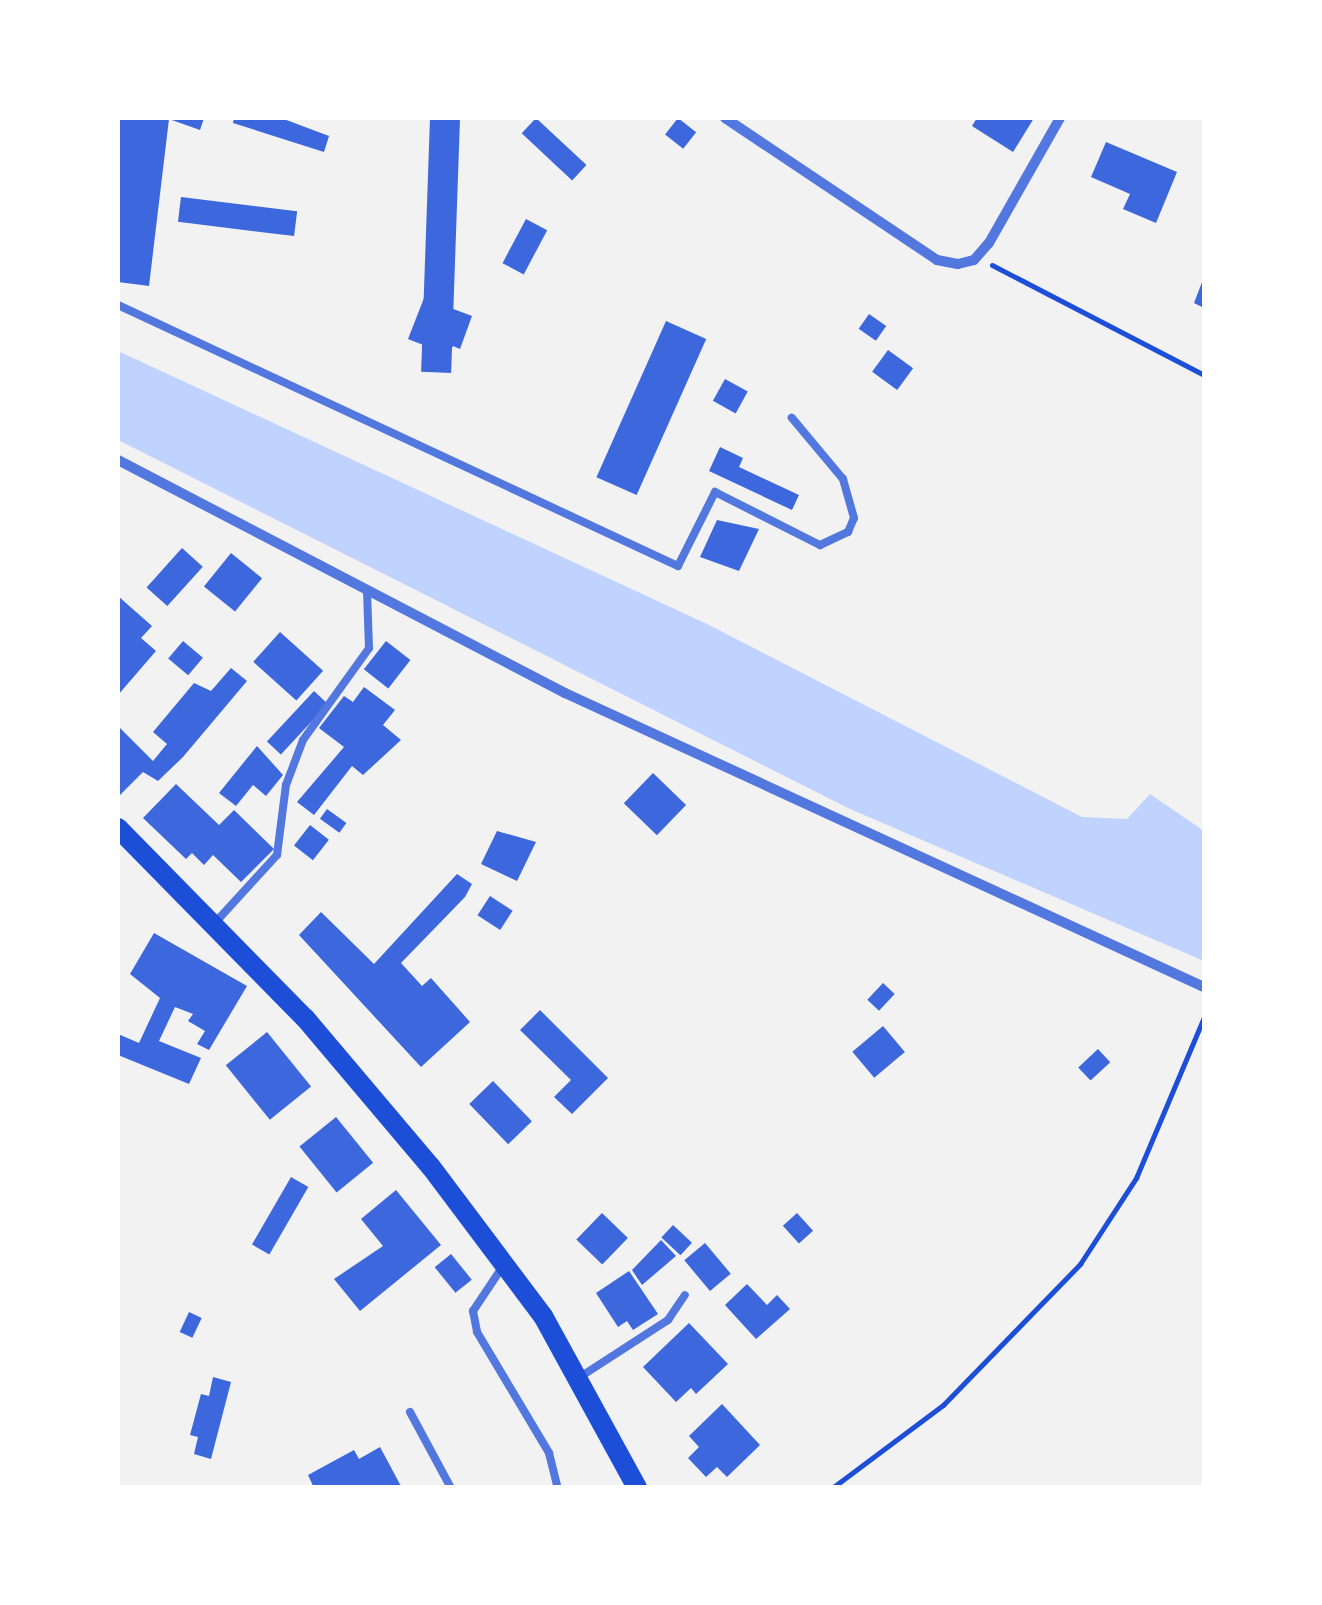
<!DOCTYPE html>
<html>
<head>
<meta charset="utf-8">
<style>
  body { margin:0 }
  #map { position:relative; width:1322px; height:1605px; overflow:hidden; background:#f2f2f2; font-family:"Nunito Sans",sans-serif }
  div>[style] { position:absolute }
  .water>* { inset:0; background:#bfd3fe }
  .building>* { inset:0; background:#3d67dc; transform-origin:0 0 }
  .path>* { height:5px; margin:-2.5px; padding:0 2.5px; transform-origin:2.5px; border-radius:2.5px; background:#1d4ed8 }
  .service>* { height:8px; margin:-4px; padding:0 4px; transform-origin:4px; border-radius:4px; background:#5277de }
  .minor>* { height:10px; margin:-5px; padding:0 5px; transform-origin:5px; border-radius:5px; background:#5277de }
  .secondary>* { height:20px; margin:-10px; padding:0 10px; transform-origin:10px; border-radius:10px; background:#1d4ed8 }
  span { translate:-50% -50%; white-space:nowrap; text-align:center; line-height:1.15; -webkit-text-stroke:10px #fff; paint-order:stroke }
  .frame { position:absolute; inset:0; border:120px solid #fff; pointer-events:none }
</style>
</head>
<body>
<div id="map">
  <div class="water">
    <div style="clip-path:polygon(118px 351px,707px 624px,1082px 817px,1127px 819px,1150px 794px,1204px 831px,1204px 961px,850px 809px,118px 440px)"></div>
  </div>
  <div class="building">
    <div style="clip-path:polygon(118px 118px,204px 118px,200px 130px,169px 119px,149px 286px,118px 282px)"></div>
    <div style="clip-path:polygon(234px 118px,281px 118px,329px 136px,324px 152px,233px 123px)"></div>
    <div style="left:430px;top:118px;width:30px;height:254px;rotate:2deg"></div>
    <div style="left:536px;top:118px;width:69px;height:21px;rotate:43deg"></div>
    <div style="left:678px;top:118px;width:23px;height:21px;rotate:38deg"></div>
    <div style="clip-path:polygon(977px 118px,1034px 118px,1013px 152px,972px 126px)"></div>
    <div style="clip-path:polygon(1106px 142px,1177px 172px,1156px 223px,1123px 209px,1130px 194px,1091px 177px)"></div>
    <div style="left:181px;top:197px;width:117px;height:25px;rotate:7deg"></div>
    <div style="left:526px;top:219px;width:24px;height:50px;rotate:28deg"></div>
    <div style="clip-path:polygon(1204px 277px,1204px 308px,1194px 303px)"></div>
    <div style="clip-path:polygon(424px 298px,472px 316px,460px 349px,453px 346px,449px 355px,408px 339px)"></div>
    <div style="left:869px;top:314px;width:21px;height:18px;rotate:35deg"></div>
    <div style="left:666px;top:321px;width:44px;height:171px;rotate:24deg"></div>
    <div style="left:888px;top:350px;width:31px;height:27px;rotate:36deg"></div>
    <div style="left:725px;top:379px;width:26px;height:25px;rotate:29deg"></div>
    <div style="clip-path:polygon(720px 447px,743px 458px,739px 467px,799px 495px,792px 510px,709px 471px)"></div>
    <div style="clip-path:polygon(717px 520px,759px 529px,739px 571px,700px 557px)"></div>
    <div style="left:182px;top:548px;width:28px;height:53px;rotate:42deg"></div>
    <div style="left:231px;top:553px;width:40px;height:43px;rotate:39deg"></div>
    <div style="clip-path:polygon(118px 596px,152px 626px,141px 638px,156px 651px,118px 695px)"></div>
    <div style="left:280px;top:632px;width:58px;height:40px;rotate:42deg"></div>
    <div style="left:183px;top:641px;width:26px;height:23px;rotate:40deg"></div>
    <div style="left:386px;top:641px;width:31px;height:36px;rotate:38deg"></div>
    <div style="clip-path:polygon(231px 668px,247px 681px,183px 757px,158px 781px,143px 772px,120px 795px,118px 726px,153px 761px,167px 744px,153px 732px,194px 683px,211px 691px)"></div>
    <div style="clip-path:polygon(364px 687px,395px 710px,383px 725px,401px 740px,363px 775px,352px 766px,314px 815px,297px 802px,344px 747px,319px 728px,344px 696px,353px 702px)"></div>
    <div style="left:314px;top:691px;width:19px;height:69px;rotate:43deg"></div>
    <div style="clip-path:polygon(257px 746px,283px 775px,266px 796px,253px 785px,236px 806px,219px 793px)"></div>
    <div style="left:653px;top:773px;width:46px;height:42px;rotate:44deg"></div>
    <div style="clip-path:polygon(176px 784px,219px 825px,234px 810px,274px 849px,241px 882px,213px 855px,204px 865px,192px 853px,186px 859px,143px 818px)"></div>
    <div style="left:327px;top:809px;width:24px;height:12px;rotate:36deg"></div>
    <div style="left:310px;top:825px;width:24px;height:26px;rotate:38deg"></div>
    <div style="clip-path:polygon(497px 831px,536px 842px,517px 881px,481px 864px)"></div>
    <div style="clip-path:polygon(457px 874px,472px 884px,465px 897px,401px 963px,422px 986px,431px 978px,470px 1022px,421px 1067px,299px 935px,321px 912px,374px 964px)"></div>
    <div style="left:490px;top:896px;width:27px;height:23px;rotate:33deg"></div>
    <div style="clip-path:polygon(154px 933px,247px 986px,209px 1050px,197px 1044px,205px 1031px,188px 1021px,193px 1014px,175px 1007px,159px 1041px,201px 1058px,189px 1084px,118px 1055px,118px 1034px,139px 1043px,160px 998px,130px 974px)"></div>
    <div style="left:883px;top:983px;width:16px;height:23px;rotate:43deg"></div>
    <div style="clip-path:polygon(540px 1010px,608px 1078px,572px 1114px,554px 1097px,571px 1080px,520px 1030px)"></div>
    <div style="left:883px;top:1026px;width:34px;height:40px;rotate:50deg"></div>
    <div style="left:267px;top:1032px;width:70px;height:53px;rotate:51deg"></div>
    <div style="left:1098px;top:1049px;width:18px;height:27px;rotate:47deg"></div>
    <div style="left:493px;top:1081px;width:56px;height:33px;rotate:46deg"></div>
    <div style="left:336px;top:1117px;width:59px;height:47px;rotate:51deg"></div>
    <div style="left:291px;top:1177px;width:20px;height:78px;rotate:30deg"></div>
    <div style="clip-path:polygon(396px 1190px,441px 1245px,360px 1311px,334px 1279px,383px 1246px,361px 1219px)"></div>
    <div style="left:602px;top:1213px;width:36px;height:37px;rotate:44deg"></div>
    <div style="left:797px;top:1213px;width:24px;height:19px;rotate:48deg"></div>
    <div style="left:673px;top:1225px;width:26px;height:17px;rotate:43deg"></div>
    <div style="clip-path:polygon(661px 1240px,676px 1256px,642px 1285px,632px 1270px)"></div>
    <div style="left:705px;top:1243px;width:40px;height:27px;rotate:50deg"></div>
    <div style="left:451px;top:1254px;width:33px;height:21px;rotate:51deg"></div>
    <div style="clip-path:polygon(629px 1271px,658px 1314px,633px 1330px,627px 1321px,618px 1327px,596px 1293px)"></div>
    <div style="clip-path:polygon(747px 1284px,767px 1305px,777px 1295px,790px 1309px,756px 1339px,725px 1305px)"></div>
    <div style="left:189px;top:1312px;width:14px;height:22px;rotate:25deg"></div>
    <div style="clip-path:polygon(689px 1323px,728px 1364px,696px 1394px,691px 1388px,676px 1402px,643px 1367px)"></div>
    <div style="clip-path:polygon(213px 1377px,231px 1382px,211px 1459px,194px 1454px,198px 1437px,190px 1435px,201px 1394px,209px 1396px)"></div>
    <div style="clip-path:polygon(722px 1404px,760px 1445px,727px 1477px,717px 1467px,706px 1477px,688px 1458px,699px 1447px,689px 1436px)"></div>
    <div style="clip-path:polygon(380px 1447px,402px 1488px,314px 1488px,308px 1475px,354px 1450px,359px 1459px)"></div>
  </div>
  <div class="path">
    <div style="left:992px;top:265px;width:239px;rotate:27.4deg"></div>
    <div style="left:832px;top:1488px;width:139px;rotate:-36.8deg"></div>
    <div style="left:943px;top:1405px;width:197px;rotate:-45.8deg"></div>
    <div style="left:1080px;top:1264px;width:103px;rotate:-56.9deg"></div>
    <div style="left:1136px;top:1178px;width:175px;rotate:-67.1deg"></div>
  </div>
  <div class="service">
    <div style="left:118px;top:305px;width:618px;rotate:24.99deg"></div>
    <div style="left:678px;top:566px;width:83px;rotate:-63.4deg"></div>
    <div style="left:715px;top:492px;width:118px;rotate:26.8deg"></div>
    <div style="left:820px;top:545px;width:31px;rotate:-25deg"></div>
    <div style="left:848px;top:532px;width:15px;rotate:-67deg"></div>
    <div style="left:854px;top:518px;width:41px;rotate:-105.8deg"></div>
    <div style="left:843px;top:479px;width:80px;rotate:-129.9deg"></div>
    <div style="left:213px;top:925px;width:95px;rotate:-47.6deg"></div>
    <div style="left:277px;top:855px;width:71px;rotate:-82.7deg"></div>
    <div style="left:286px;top:785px;width:48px;rotate:-69.3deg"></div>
    <div style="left:303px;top:740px;width:113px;rotate:-54.3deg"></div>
    <div style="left:369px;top:648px;width:57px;rotate:-92deg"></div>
    <div style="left:503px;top:1266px;width:54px;rotate:123.7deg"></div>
    <div style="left:473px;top:1311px;width:21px;rotate:79deg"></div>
    <div style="left:477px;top:1332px;width:141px;rotate:59.2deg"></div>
    <div style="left:549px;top:1453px;width:36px;rotate:76deg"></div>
    <div style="left:580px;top:1377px;width:105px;rotate:-32.9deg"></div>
    <div style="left:668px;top:1320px;width:30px;rotate:-56deg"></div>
    <div style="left:410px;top:1412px;width:86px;rotate:61.7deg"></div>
  </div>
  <div class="minor">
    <div style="left:725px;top:118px;width:255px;rotate:33.8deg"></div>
    <div style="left:937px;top:260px;width:21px;rotate:11deg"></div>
    <div style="left:958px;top:264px;width:16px;rotate:-14deg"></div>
    <div style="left:974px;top:260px;width:23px;rotate:-49deg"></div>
    <div style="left:989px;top:243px;width:144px;rotate:-60.4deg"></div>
    <div style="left:118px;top:460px;width:504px;rotate:27.53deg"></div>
    <div style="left:565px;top:693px;width:703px;rotate:24.71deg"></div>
  </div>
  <div class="secondary">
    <div style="left:118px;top:828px;width:267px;rotate:45.5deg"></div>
    <div style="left:305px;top:1018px;width:195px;rotate:49.8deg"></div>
    <div style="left:431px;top:1167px;width:186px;rotate:53.1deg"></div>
    <div style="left:543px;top:1316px;width:196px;rotate:61.3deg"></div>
  </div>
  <div class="frame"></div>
</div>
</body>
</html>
